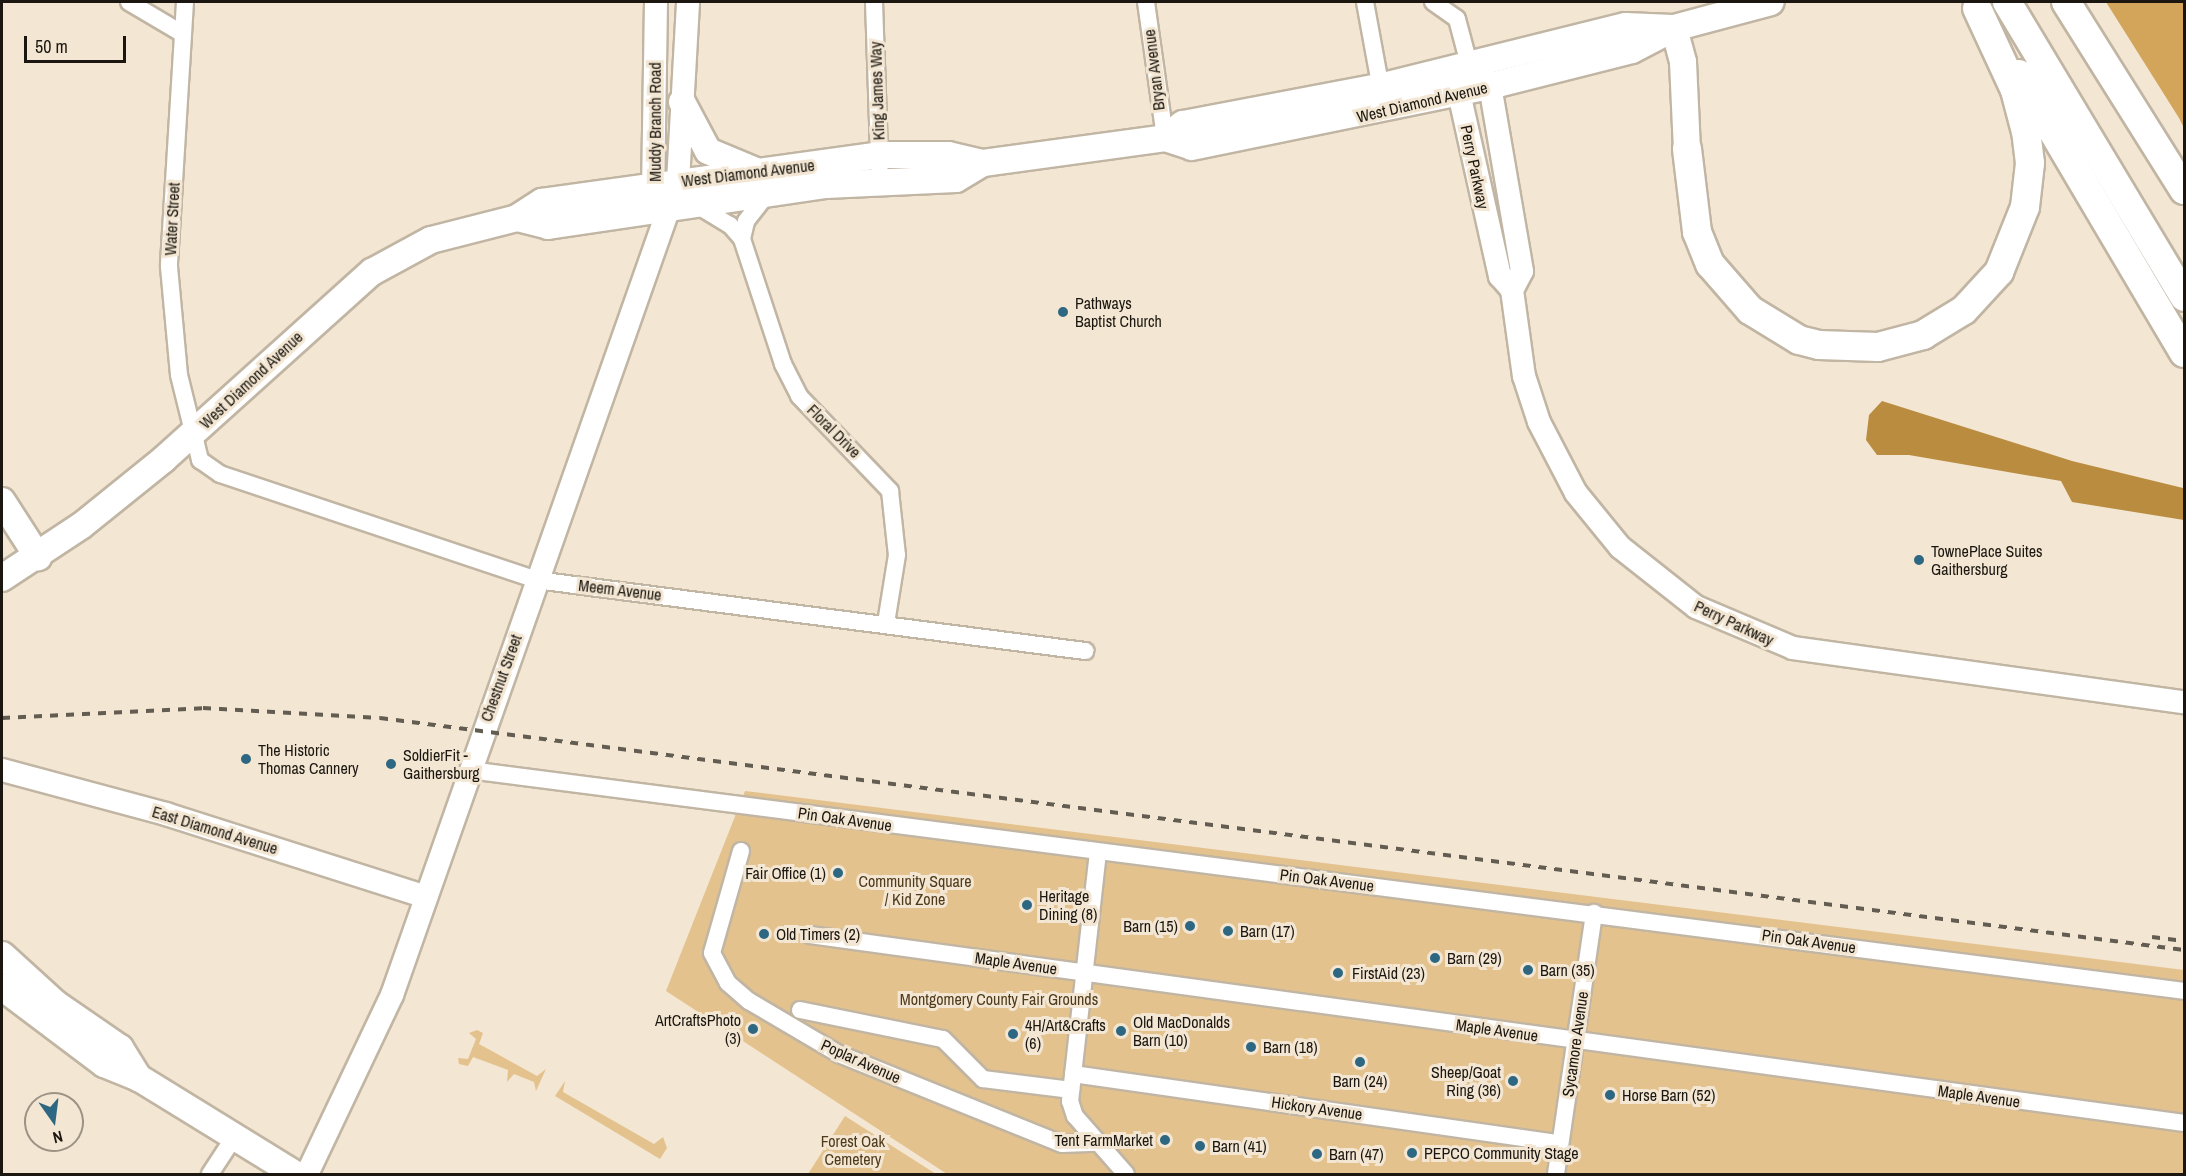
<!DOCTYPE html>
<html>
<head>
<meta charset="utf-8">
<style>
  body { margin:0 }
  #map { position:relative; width:2186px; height:1176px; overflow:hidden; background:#f3e6d3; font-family:"Archivo Narrow",sans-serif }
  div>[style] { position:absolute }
  .green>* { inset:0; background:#e4c28d }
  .forest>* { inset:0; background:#d3a55a }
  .water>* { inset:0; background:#b98c40 }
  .roads { filter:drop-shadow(2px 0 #c1b5a3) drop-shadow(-2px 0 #c1b5a3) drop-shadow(0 2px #c1b5a3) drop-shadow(0 -2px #c1b5a3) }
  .street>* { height:16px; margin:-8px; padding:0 8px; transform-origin:8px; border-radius:8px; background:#fff }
  .secondary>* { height:22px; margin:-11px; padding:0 11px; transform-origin:11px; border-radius:11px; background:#fff }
  .primary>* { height:26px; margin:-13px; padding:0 13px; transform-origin:13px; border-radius:13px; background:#fff }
  .highway>* { height:28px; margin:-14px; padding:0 14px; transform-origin:14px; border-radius:14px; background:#fff }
  .rail>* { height:4px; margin-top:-2px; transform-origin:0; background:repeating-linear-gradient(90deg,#635c51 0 8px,transparent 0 16px) }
  .dots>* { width:16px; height:16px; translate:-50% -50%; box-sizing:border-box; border:3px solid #f3e6d3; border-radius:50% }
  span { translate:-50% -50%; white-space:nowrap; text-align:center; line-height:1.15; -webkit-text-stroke:6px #f3e6d3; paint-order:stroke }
  .street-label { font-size:16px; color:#1b1710 }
  .poi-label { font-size:16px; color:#1b1710 }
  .left { translate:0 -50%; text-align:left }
  .right { translate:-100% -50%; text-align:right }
  .park-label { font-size:16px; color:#4f3b1b }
  .frame { position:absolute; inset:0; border:3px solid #1b1710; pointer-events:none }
  .north { position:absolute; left:24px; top:1092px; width:60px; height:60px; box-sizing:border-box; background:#f3e6d3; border:2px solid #9d9385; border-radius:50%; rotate:166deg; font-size:16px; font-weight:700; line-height:24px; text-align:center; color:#1b1710 }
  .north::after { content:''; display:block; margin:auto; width:21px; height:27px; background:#2e6781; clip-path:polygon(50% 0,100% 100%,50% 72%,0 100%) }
  .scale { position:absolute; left:24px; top:36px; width:102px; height:27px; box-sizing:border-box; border:3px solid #1b1710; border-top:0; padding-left:8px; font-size:18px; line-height:21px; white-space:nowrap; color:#1b1710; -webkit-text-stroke:4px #f3e6d3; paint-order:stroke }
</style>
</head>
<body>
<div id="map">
  <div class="green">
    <div style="clip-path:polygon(745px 791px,2184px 970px,2184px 1174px,947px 1174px,666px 991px)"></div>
    <div style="clip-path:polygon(477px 1030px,483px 1033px,479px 1044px,537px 1076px,546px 1069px,536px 1091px,534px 1082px,514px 1074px,507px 1082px,508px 1070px,473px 1057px,468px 1066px,459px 1064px,458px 1058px,468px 1059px,476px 1039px,469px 1033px)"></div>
    <div style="clip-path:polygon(565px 1081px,563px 1092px,654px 1144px,663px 1137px,667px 1148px,660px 1159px,555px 1096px)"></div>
    <div style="clip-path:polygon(845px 1116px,936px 1174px,808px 1174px)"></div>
  </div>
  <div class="forest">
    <div style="clip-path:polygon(2106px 2px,2184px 2px,2184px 128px,2179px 118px)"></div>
  </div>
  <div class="water">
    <div style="clip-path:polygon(1882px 401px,2072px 461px,2183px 488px,2184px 520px,2072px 502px,2061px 481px,1909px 455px,1877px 455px,1866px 440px,1869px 415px)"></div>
  </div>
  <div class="roads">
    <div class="street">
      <div style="left:129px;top:2px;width:63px;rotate:30.7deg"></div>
      <div style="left:185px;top:2px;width:265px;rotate:93.5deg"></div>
      <div style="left:169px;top:267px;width:108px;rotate:84.7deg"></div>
      <div style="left:179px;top:375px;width:88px;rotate:76.1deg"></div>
      <div style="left:200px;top:460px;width:24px;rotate:35deg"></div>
      <div style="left:220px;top:474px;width:333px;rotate:18.5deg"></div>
      <div style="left:536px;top:580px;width:554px;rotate:7.37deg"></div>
      <div style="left:874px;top:2px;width:180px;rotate:88.1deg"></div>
      <div style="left:1146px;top:2px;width:137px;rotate:82deg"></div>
      <div style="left:1365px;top:2px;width:95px;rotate:79.6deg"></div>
      <div style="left:1433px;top:2px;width:29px;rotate:35deg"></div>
      <div style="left:1457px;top:19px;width:47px;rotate:75.1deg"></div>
      <div style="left:698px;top:206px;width:37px;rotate:31deg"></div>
      <div style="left:730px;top:225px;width:18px;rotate:49deg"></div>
      <div style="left:742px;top:239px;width:132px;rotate:71.8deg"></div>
      <div style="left:783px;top:364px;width:36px;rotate:63deg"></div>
      <div style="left:799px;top:396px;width:132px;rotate:46.2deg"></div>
      <div style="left:890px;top:491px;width:64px;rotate:83.8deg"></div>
      <div style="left:897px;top:555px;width:69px;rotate:99.2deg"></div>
      <div style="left:742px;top:239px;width:18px;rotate:-77deg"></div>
      <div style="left:746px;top:221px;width:34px;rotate:-52deg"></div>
      <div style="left:469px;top:770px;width:1729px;rotate:7.34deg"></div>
      <div style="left:741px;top:851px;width:106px;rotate:105.9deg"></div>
      <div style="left:712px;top:953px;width:34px;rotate:62deg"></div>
      <div style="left:728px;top:983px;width:28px;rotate:41deg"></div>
      <div style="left:749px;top:1001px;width:104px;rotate:30.5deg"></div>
      <div style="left:839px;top:1054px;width:240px;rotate:22deg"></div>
      <div style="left:1062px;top:1144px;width:34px;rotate:-2deg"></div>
      <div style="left:1098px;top:852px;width:251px;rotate:96.4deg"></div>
      <div style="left:1070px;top:1101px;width:16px;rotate:72deg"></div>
      <div style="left:1075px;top:1116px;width:77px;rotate:48.7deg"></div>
      <div style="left:810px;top:935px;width:1387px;rotate:7.79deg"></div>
      <div style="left:800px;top:1010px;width:146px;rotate:11.5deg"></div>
      <div style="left:943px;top:1039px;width:57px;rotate:45deg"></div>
      <div style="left:983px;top:1079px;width:89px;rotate:7.1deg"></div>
      <div style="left:1073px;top:1074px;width:492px;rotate:8.1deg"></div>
      <div style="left:210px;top:1174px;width:45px;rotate:-56.7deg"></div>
      <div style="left:1556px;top:1174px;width:264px;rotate:-81.7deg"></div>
    </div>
    <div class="secondary">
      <div style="left:656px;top:2px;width:185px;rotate:90.9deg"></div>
      <div style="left:653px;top:187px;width:16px;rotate:55deg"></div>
      <div style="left:1512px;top:290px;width:21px;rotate:-62deg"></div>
      <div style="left:1522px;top:271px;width:188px;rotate:-99.8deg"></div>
      <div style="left:1490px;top:86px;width:30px;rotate:-134deg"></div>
      <div style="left:1469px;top:64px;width:31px;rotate:109deg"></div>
      <div style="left:1459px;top:93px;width:188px;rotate:77.4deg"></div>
      <div style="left:1500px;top:276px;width:18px;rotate:49deg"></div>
      <div style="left:1512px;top:290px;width:87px;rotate:82.1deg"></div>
      <div style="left:1524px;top:376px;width:48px;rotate:71.9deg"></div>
      <div style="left:1539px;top:422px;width:80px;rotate:62.5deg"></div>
      <div style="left:1576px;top:493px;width:70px;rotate:50.8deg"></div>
      <div style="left:1620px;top:547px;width:97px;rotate:38.3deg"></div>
      <div style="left:1696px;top:607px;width:105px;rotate:22.9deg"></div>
      <div style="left:1793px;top:648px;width:395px;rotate:7.9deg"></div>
      <div style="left:2px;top:770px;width:170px;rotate:15deg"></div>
      <div style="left:166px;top:814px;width:273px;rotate:17.7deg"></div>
      <div style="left:307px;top:1174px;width:198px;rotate:-64.6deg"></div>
      <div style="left:392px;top:995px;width:862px;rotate:-70.62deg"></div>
      <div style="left:678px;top:182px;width:180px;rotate:-86.8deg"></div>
    </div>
    <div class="primary">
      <div style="left:1674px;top:28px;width:35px;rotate:75deg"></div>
      <div style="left:1683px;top:62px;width:87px;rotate:87.4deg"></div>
      <div style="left:682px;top:102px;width:55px;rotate:62deg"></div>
      <div style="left:708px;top:151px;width:52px;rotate:22.6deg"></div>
      <div style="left:1165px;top:138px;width:23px;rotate:-38deg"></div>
      <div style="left:1183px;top:124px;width:199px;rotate:-10.7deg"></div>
      <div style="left:1379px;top:87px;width:254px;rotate:-13.9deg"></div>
      <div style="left:1626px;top:26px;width:47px;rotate:2.4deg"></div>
      <div style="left:517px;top:218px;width:30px;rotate:-33deg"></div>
      <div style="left:542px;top:202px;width:341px;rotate:-7.9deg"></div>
      <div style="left:880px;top:155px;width:68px"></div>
      <div style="left:948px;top:155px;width:36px;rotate:13deg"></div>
      <div style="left:983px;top:163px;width:184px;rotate:-7.8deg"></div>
      <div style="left:1165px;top:138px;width:28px;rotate:18deg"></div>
      <div style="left:1192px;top:147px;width:304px;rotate:-11.6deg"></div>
      <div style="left:1490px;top:86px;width:146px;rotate:-14.2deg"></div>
      <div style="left:1632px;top:50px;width:47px;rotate:-27.6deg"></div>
      <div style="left:1674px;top:28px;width:100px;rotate:-15deg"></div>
      <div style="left:2px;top:501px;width:67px;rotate:57.3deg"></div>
      <div style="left:2px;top:578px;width:95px;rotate:-33.4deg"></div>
      <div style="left:81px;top:526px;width:107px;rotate:-38.9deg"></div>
      <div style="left:164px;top:459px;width:280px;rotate:-42deg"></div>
      <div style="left:372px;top:272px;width:67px;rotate:-28.5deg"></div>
      <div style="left:431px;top:240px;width:89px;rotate:-14.3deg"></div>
      <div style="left:517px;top:218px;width:32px;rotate:14deg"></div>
      <div style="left:548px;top:226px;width:281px;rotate:-8.4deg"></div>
      <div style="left:826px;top:185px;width:130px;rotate:-2.6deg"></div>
      <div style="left:956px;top:179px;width:31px;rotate:-31deg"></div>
      <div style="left:2px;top:955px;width:73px;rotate:42.2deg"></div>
      <div style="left:56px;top:1004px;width:78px;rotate:34.5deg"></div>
      <div style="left:120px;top:1048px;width:36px;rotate:58deg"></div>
      <div style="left:2px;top:987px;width:128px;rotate:37deg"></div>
      <div style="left:104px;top:1064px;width:38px;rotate:22deg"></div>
      <div style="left:139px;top:1078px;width:183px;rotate:31.6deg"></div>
    </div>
    <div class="highway">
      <div style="left:2007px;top:2px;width:344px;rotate:59deg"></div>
      <div style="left:2066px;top:2px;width:222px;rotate:57.9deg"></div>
      <div style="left:2019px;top:74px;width:324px;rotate:59.4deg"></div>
      <div style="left:1687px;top:149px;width:84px;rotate:83.1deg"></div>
      <div style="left:1697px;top:232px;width:35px;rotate:68deg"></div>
      <div style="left:1710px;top:264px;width:61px;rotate:49deg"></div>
      <div style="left:1750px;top:310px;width:57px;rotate:31.5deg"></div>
      <div style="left:1799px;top:340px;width:21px;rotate:14deg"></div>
      <div style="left:1819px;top:345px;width:59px;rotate:1.9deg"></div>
      <div style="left:1878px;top:347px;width:47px;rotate:-14.9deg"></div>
      <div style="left:1923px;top:335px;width:48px;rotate:-31.4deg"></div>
      <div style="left:1964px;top:310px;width:52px;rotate:-47.4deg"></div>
      <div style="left:1999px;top:272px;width:70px;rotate:-68.2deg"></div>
      <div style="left:2025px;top:207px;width:44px;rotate:-83.5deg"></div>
      <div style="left:2030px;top:163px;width:31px;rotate:-97deg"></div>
      <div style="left:2026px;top:132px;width:43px;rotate:-104.7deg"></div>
      <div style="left:2015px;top:90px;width:90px;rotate:-114.9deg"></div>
    </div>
  </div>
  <div class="rail">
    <div style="left:2px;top:718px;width:201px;rotate:-2.8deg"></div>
    <div style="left:203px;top:708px;width:177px;rotate:3.2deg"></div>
    <div style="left:380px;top:718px;width:1819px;rotate:7.33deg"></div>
    <div style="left:2152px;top:937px;width:32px;rotate:7deg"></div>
  </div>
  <div class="dots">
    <div style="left:1063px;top:312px;background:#2e6781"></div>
    <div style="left:1919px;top:560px;background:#2e6781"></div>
    <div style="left:246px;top:759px;background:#2e6781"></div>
    <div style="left:391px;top:764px;background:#2e6781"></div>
    <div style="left:838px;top:873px;background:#2e6781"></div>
    <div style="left:1027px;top:905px;background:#2e6781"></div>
    <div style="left:1190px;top:926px;background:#2e6781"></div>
    <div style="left:1228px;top:931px;background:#2e6781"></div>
    <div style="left:764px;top:934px;background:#2e6781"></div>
    <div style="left:1435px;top:958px;background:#2e6781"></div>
    <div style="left:1528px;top:970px;background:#2e6781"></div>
    <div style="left:1338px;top:973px;background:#2e6781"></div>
    <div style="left:753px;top:1029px;background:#2e6781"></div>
    <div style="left:1121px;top:1031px;background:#2e6781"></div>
    <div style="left:1013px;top:1034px;background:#2e6781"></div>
    <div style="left:1251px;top:1047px;background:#2e6781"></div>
    <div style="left:1360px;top:1062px;background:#2e6781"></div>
    <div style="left:1513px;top:1081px;background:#2e6781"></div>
    <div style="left:1610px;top:1095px;background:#2e6781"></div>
    <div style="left:1165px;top:1140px;background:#2e6781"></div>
    <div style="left:1200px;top:1146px;background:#2e6781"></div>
    <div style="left:1412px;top:1153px;background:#2e6781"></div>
    <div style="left:1317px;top:1154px;background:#2e6781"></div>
  </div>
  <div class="street-label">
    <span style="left:1154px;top:70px;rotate:-97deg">Bryan Avenue</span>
    <span style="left:877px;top:91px;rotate:-92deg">King James Way</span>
    <span style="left:1422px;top:102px;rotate:-13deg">West Diamond Avenue</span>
    <span style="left:655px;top:122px;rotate:-90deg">Muddy Branch Road</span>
    <span style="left:1475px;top:167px;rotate:78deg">Perry Parkway</span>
    <span style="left:748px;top:173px;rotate:-7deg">West Diamond Avenue</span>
    <span style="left:172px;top:219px;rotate:-87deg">Water Street</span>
    <span style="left:251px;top:380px;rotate:-43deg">West Diamond Avenue</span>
    <span style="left:834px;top:431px;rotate:45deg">Floral Drive</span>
    <span style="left:620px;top:590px;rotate:7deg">Meem Avenue</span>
    <span style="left:1734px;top:623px;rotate:25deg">Perry Parkway</span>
    <span style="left:501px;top:678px;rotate:-70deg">Chestnut Street</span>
    <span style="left:845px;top:819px;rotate:8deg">Pin Oak Avenue</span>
    <span style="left:215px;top:830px;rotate:17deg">East Diamond Avenue</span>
    <span style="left:1327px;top:880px;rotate:7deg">Pin Oak Avenue</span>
    <span style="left:1809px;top:941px;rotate:8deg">Pin Oak Avenue</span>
    <span style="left:1016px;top:963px;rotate:8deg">Maple Avenue</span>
    <span style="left:1497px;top:1030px;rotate:8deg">Maple Avenue</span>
    <span style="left:1575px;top:1044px;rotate:-82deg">Sycamore Avenue</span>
    <span style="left:861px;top:1061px;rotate:24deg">Poplar Avenue</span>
    <span style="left:1979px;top:1096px;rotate:8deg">Maple Avenue</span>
    <span style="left:1317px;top:1108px;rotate:8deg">Hickory Avenue</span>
  </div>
  <div class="poi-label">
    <span class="left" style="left:1075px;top:312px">Pathways<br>Baptist Church</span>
    <span class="left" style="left:1931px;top:560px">TownePlace Suites<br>Gaithersburg</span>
    <span class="left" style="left:258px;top:759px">The Historic<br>Thomas Cannery</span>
    <span class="left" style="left:403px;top:764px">SoldierFit -<br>Gaithersburg</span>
    <span class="right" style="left:826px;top:873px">Fair Office (1)</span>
    <span class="left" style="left:1039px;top:905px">Heritage<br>Dining (8)</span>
    <span class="right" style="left:1178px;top:926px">Barn (15)</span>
    <span class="left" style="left:1240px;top:931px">Barn (17)</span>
    <span class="left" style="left:776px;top:934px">Old Timers (2)</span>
    <span class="left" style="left:1447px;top:958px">Barn (29)</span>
    <span class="left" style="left:1540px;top:970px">Barn (35)</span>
    <span class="left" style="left:1352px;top:973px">FirstAid (23)</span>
    <span class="right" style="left:741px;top:1029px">ArtCraftsPhoto<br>(3)</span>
    <span class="left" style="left:1133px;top:1031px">Old MacDonalds<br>Barn (10)</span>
    <span class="left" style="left:1025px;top:1034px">4H/Art&amp;Crafts<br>(6)</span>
    <span class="left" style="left:1263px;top:1047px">Barn (18)</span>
    <span class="right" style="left:1501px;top:1081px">Sheep/Goat<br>Ring (36)</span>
    <span style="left:1360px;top:1081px">Barn (24)</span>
    <span class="left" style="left:1622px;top:1095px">Horse Barn (52)</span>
    <span class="right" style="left:1153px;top:1140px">Tent FarmMarket</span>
    <span class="left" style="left:1212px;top:1146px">Barn (41)</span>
    <span class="left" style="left:1424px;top:1153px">PEPCO Community Stage</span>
    <span class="left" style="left:1329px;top:1154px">Barn (47)</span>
  </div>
  <div class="park-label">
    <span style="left:915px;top:890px">Community Square<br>/ Kid Zone</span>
    <span style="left:999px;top:999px">Montgomery County Fair Grounds</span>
    <span style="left:853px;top:1150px">Forest Oak<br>Cemetery</span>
  </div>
  <div class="frame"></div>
  <div class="north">N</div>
  <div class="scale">50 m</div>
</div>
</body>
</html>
